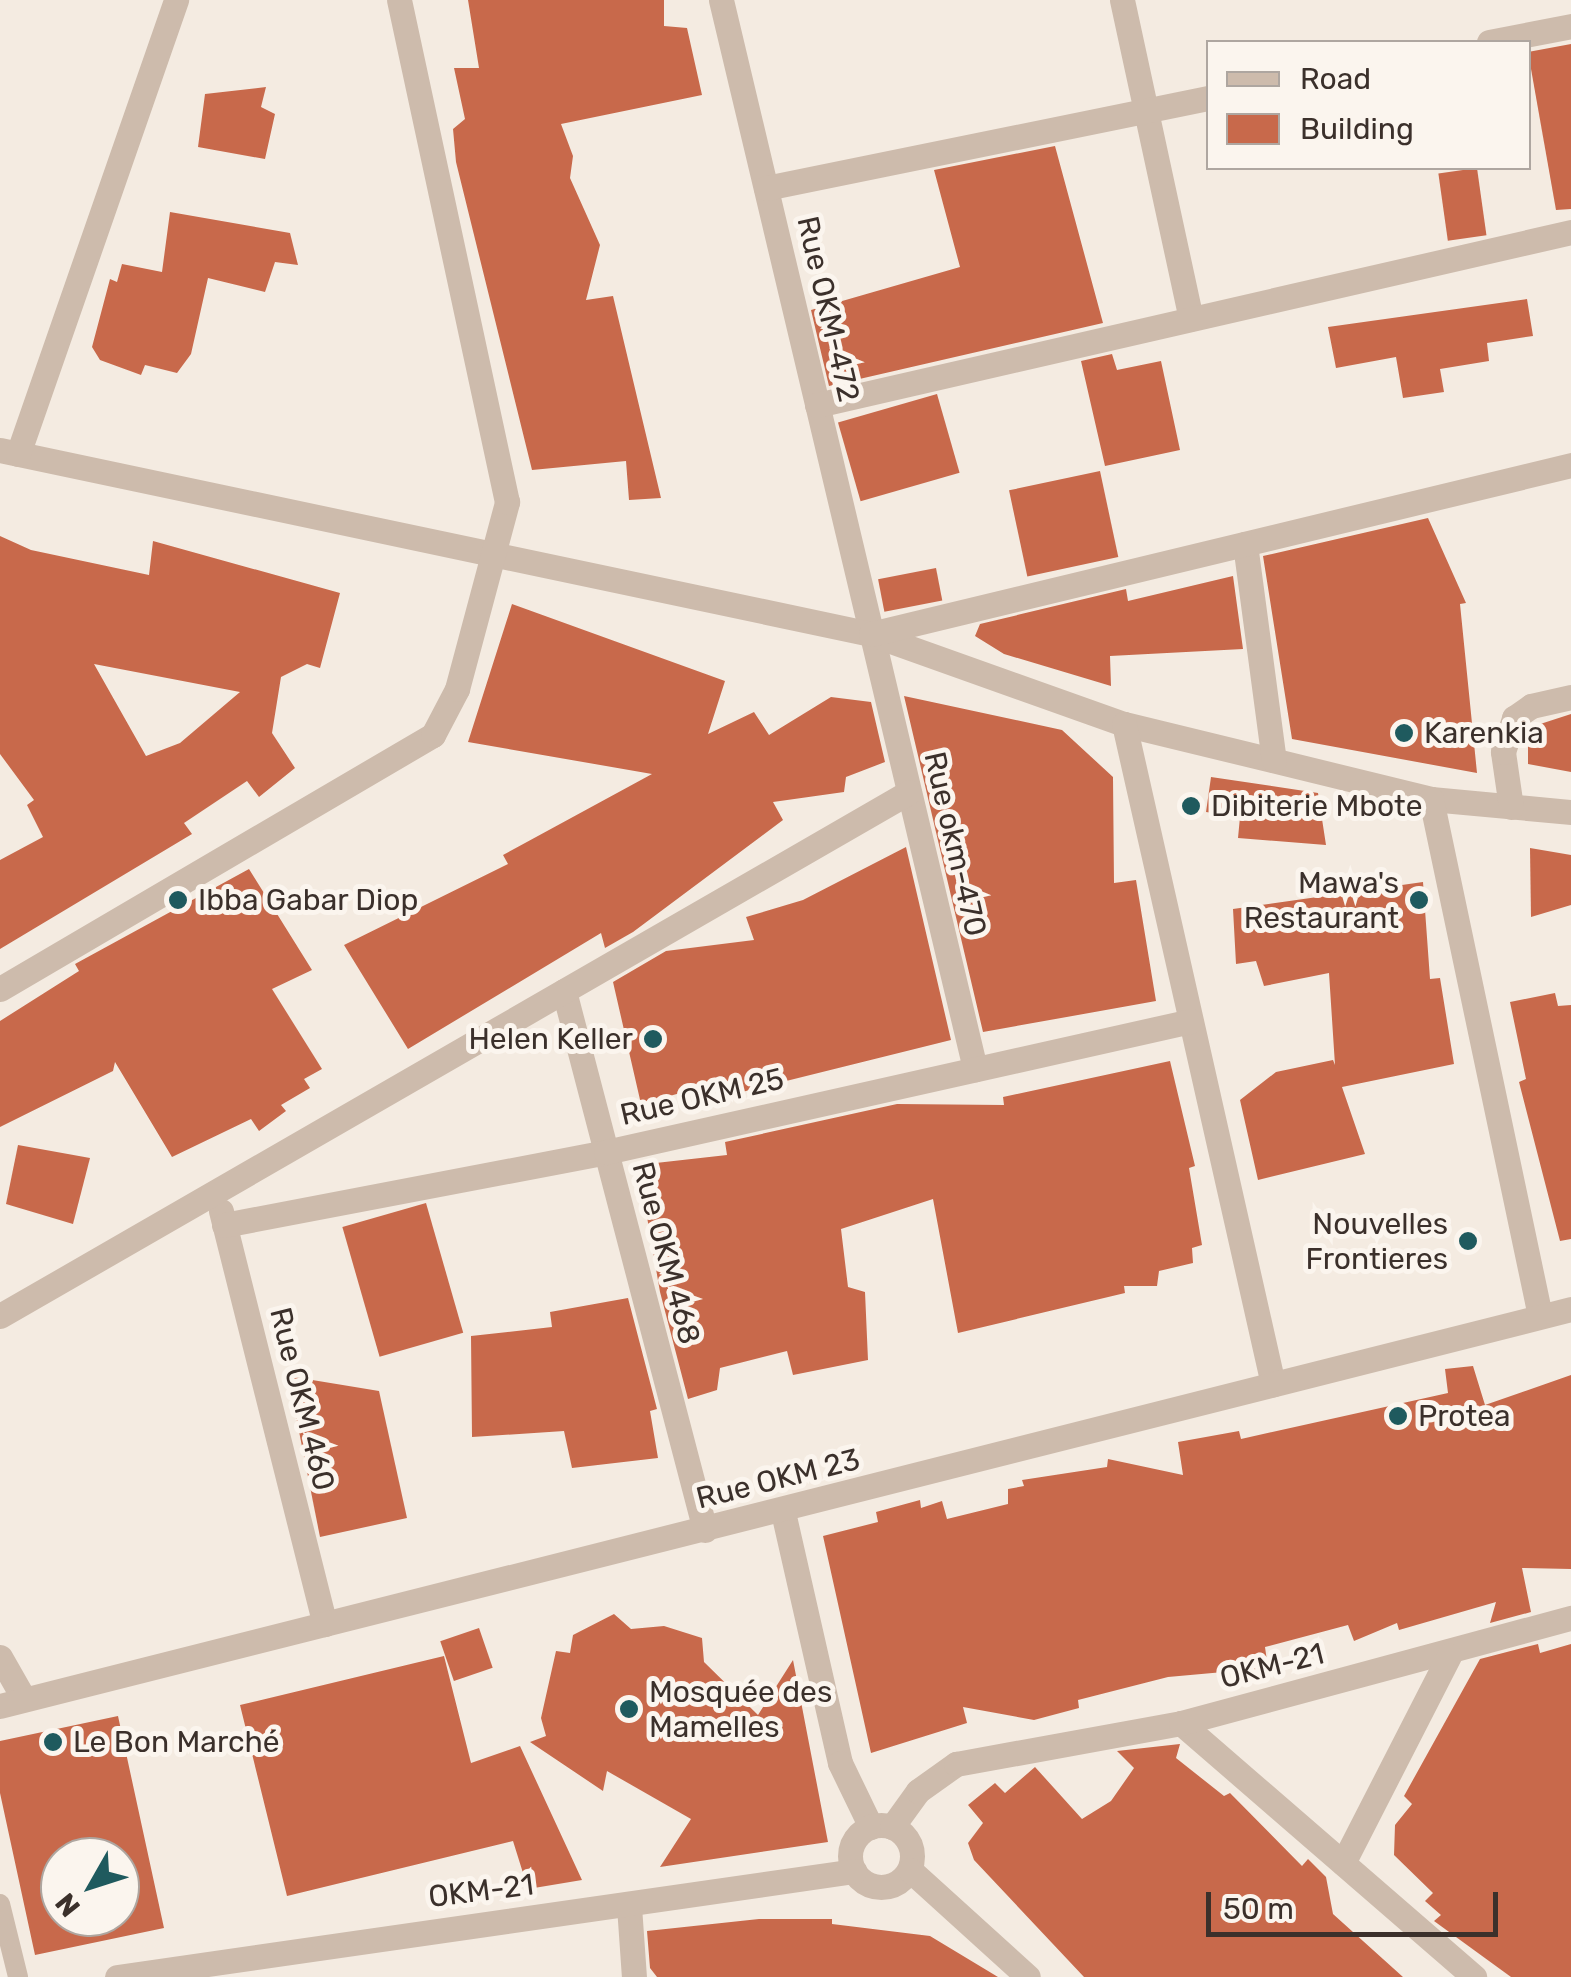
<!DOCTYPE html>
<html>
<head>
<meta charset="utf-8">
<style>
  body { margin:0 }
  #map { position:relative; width:1571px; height:1977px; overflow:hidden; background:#f4ebe1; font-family:Rubik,sans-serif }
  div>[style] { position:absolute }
  .building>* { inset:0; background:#c8694b; transform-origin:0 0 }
  .service>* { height:20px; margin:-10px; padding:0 10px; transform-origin:10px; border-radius:10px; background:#cdbbac }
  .minor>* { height:25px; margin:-12.5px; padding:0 12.5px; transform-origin:12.5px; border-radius:12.5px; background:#cdbbac }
  .minor>.ring { margin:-12.5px; padding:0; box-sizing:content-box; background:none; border:25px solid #cdbbac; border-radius:50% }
  .tertiary>* { height:25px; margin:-12.5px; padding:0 12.5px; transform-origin:12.5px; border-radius:12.5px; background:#cdbbac }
  .dots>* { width:28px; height:28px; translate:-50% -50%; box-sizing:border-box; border:5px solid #fbf5ee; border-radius:50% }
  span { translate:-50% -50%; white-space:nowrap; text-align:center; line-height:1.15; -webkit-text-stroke:10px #fbf5ee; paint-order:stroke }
  .street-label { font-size:30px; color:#3b302b }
  .poi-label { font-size:30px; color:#3b302b }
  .left { translate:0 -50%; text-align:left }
  .right { translate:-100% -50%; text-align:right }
  .legend { position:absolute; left:1206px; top:40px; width:325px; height:130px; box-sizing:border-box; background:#fbf5ee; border:2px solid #aea6a0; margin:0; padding:12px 18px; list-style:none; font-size:30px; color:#3b302b }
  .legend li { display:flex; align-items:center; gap:20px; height:50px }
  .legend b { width:50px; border:2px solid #aea6a0 }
  .north { position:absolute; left:40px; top:1837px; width:100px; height:100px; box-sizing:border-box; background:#fbf5ee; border:2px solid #aea6a0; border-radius:50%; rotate:231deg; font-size:28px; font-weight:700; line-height:40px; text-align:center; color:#3b302b }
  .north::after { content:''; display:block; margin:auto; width:35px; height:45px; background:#1f5a5e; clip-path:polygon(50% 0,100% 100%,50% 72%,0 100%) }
  .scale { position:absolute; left:1206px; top:1892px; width:292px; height:45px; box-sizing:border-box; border:5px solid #3b302b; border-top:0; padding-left:12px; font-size:30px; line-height:35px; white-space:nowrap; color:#3b302b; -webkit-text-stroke:8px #fbf5ee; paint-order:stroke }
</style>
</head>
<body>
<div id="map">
  <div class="building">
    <div style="clip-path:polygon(468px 0,664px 0,664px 26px,687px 28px,702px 95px,561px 124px,573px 156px,570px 178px,600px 245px,586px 300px,613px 296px,661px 498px,629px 500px,626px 461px,532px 470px,456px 162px,453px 129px,465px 119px,454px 68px,479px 68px)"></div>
    <div style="clip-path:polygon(1571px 44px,1571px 209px,1556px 210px,1528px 52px)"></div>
    <div style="clip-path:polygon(266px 87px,261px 107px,275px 114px,265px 159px,198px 147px,205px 94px)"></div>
    <div style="clip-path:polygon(1055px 146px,1103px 323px,829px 386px,811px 310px,960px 267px,934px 170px)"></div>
    <div style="left:1477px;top:168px;width:68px;height:39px;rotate:82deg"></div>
    <div style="clip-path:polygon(170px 212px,290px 233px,298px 265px,275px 262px,265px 292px,208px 278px,191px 354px,177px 373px,145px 365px,141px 375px,100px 360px,92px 347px,110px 279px,117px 282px,122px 264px,162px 272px)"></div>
    <div style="clip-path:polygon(1527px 299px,1533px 336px,1487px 343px,1489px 361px,1440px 369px,1444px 392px,1403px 398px,1396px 357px,1336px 368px,1328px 327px)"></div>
    <div style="clip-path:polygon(1112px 354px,1117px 370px,1161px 361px,1180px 450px,1105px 466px,1081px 361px)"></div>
    <div style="left:937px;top:394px;width:82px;height:103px;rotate:74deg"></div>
    <div style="left:1100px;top:471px;width:88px;height:93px;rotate:78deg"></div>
    <div style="clip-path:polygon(1428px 518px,1466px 603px,1460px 604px,1477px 773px,1292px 739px,1263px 556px)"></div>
    <div style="clip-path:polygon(evenodd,0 536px,31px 550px,149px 575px,153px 541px,340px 593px,320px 668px,307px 664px,281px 677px,272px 733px,295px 768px,259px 797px,247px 781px,184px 823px,192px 834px,0 949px,0 860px,43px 837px,27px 805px,34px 800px,0 754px,0 536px,94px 664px,240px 692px,180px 743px,146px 756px,94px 664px)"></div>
    <div style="left:936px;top:568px;width:33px;height:59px;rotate:79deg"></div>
    <div style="clip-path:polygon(1233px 576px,1243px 649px,1110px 656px,1111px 686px,1004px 654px,975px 636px,980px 624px,1126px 589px,1128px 601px)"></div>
    <div style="clip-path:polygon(512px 604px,725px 681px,708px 734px,754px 712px,769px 735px,831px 697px,871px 702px,885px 762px,846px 777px,844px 792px,773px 802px,783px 820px,633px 932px,605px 948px,601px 933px,408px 1049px,344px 945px,508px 864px,503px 855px,652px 774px,468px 742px)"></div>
    <div style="clip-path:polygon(904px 696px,1062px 730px,1113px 777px,1114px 883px,1136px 880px,1156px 1001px,983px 1032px)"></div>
    <div style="clip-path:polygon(1571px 714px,1571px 772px,1528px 764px,1528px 728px)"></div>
    <div style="clip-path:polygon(1211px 777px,1318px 793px,1326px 845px,1238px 838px,1240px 817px,1206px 812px)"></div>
    <div style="clip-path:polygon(906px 847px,951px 1040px,718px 1098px,716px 1083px,641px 1104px,613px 982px,666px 951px,754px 940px,746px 917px,803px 900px)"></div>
    <div style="clip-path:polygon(1530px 848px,1571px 855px,1571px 905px,1531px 917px)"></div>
    <div style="clip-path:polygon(249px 869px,312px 970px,272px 989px,322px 1069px,304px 1079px,310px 1088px,281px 1105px,286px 1111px,259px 1131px,251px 1119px,172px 1157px,115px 1062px,113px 1071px,0 1127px,0 1021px,79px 971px,75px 964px)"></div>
    <div style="clip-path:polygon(1423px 882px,1430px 979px,1440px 978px,1454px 1064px,1342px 1087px,1365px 1154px,1258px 1180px,1240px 1100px,1276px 1072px,1333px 1060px,1335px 1065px,1329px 973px,1264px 986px,1256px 961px,1236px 964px,1233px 909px)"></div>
    <div style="clip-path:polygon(1555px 993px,1558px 1006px,1571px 1005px,1571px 1239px,1560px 1241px,1519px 1082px,1526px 1079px,1510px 1002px)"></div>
    <div style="clip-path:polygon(1170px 1061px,1195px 1166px,1189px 1168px,1202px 1245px,1192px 1248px,1193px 1263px,1159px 1271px,1157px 1286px,1124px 1286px,1125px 1293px,958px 1333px,933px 1199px,841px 1229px,848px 1287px,865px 1292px,868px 1360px,793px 1375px,787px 1351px,720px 1368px,717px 1390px,688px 1399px,660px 1292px,638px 1165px,727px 1155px,725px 1142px,897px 1104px,1004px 1105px,1003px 1097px)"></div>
    <div style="clip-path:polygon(18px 1145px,90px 1158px,73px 1224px,6px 1204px)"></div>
    <div style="left:426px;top:1203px;width:135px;height:87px;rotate:74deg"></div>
    <div style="clip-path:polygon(628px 1298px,657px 1409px,650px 1411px,658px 1458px,572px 1468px,564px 1431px,472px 1437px,471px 1336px,552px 1327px,550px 1312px)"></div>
    <div style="clip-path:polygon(1473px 1366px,1485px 1405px,1571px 1375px,1571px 1569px,1522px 1568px,1531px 1612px,1490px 1623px,1496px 1602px,1399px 1630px,1397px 1623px,1354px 1641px,1348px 1625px,1265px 1647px,1268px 1668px,1168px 1677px,1078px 1700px,1079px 1708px,1034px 1720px,963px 1707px,967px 1723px,871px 1753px,823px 1536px,878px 1522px,876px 1512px,920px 1500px,921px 1508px,942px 1501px,947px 1519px,1008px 1504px,1008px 1489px,1024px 1486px,1022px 1480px,1107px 1467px,1108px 1459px,1183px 1475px,1178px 1442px,1239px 1431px,1241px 1439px,1448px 1393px,1445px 1369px)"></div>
    <div style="clip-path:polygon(288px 1376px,379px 1391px,407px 1518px,320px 1537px)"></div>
    <div style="clip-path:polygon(614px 1614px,631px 1629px,664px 1626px,702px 1638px,704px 1662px,758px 1715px,793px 1660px,828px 1842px,660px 1867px,691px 1819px,607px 1771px,603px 1791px,530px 1742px,546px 1736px,541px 1718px,556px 1651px,570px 1653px,573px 1635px)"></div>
    <div style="left:479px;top:1628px;width:42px;height:41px;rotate:71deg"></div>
    <div style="clip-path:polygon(1538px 1644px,1540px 1653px,1571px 1644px,1571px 1977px,1511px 1977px,1434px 1921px,1441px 1915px,1425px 1901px,1433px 1893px,1394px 1855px,1395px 1825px,1412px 1804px,1404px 1796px,1480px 1659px)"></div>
    <div style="clip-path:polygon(444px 1656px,471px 1763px,520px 1746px,582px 1880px,528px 1889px,513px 1841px,287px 1896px,240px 1705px)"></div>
    <div style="clip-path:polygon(evenodd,118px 1716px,164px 1928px,35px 1955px,0 1793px,0 1741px,118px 1716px,60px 1857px,120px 1857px,120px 1917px,60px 1917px,60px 1857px)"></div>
    <div style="clip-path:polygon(1180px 1744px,1176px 1758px,1224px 1796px,1230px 1793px,1302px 1866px,1308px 1859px,1326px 1877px,1333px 1914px,1403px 1977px,1084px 1977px,974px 1860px,968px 1843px,983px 1823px,968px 1805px,995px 1783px,1005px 1793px,1035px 1767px,1082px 1819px,1111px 1801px,1134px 1768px,1117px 1751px)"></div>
    <div style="clip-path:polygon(759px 1919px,832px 1919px,832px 1924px,930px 1936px,998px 1977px,657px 1977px,650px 1968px,647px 1931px)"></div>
  </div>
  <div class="service">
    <div style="left:0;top:1904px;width:75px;rotate:76.1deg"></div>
  </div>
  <div class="minor">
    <div style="left:721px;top:0;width:1099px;rotate:76.63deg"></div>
    <div style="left:1122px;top:0;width:326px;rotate:77.8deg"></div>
    <div style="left:1489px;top:42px;width:84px;rotate:-11deg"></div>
    <div style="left:766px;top:188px;width:451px;rotate:-11.5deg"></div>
    <div style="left:817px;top:405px;width:774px;rotate:-12.92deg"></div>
    <div style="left:0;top:450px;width:890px;rotate:11.93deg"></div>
    <div style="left:871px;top:634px;width:269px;rotate:19.6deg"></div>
    <div style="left:1124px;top:724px;width:316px;rotate:13.7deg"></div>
    <div style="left:1431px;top:799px;width:141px;rotate:5.3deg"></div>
    <div style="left:18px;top:454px;width:481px;rotate:-70.8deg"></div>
    <div style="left:1245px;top:544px;width:218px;rotate:82.4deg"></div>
    <div style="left:871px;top:634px;width:720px;rotate:-13.57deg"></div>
    <div style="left:1124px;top:724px;width:677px;rotate:77.28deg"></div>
    <div style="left:1431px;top:799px;width:528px;rotate:78.09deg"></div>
    <div style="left:1511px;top:807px;width:56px;rotate:-98.3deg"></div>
    <div style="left:1503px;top:752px;width:36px;rotate:-72deg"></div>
    <div style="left:1514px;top:718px;width:21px;rotate:-35deg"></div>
    <div style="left:1531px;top:706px;width:41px;rotate:-12.7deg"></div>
    <div style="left:0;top:989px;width:502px;rotate:-30.4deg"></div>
    <div style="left:433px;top:735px;width:52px;rotate:-62.4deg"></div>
    <div style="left:457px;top:689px;width:194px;rotate:-75deg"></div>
    <div style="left:507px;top:502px;width:513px;rotate:-102.14deg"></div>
    <div style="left:564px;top:991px;width:557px;rotate:75.34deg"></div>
    <div style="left:221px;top:1211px;width:426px;rotate:75.9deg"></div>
    <div style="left:224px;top:1225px;width:389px;rotate:-10.8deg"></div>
    <div style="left:606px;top:1152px;width:599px;rotate:-12.62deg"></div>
    <div style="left:0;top:1316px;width:1049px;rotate:-29.96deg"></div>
    <div style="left:783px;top:1512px;width:257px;rotate:77.2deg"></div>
    <div style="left:840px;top:1763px;width:71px;rotate:64.2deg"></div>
    <div style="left:0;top:1657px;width:48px;rotate:60.3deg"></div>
    <div style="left:1181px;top:1723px;width:388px;rotate:40.9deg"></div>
    <div class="ring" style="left:850px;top:1825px;width:37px;height:37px"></div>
    <div style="left:892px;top:1827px;width:44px;rotate:-54.2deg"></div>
    <div style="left:918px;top:1791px;width:47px;rotate:-35.4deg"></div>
    <div style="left:956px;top:1764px;width:229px;rotate:-10.3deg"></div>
    <div style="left:1181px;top:1723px;width:404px;rotate:-15.1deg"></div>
    <div style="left:1343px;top:1863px;width:233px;rotate:-62.9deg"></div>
    <div style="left:910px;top:1870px;width:159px;rotate:42.2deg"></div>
    <div style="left:629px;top:1906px;width:71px;rotate:86deg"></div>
    <div style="left:117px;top:1977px;width:745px;rotate:-8.18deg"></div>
  </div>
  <div class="tertiary">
    <div style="left:0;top:1706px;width:1620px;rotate:-14.18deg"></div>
  </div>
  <div class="dots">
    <div style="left:1404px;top:733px;background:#1f5a5e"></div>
    <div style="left:1191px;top:806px;background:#1f5a5e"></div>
    <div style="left:178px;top:900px;background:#1f5a5e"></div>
    <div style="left:1419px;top:900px;background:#1f5a5e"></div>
    <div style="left:653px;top:1039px;background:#1f5a5e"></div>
    <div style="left:1468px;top:1241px;background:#1f5a5e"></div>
    <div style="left:1398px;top:1416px;background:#1f5a5e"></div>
    <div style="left:629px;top:1709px;background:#1f5a5e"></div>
    <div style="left:53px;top:1742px;background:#1f5a5e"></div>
  </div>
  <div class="street-label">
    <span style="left:828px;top:309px;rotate:77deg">Rue OKM-472</span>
    <span style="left:955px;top:844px;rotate:77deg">Rue okm-470</span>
    <span style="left:702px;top:1097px;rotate:-13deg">Rue OKM 25</span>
    <span style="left:666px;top:1253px;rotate:75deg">Rue OKM 468</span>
    <span style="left:302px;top:1399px;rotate:76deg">Rue OKM 460</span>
    <span style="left:778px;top:1479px;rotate:-14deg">Rue OKM 23</span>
    <span style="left:1272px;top:1666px;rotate:-14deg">OKM-21</span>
    <span style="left:481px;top:1891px;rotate:-7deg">OKM-21</span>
  </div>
  <div class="poi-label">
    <span class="left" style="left:1424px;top:733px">Karenkia</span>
    <span class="left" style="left:1211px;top:806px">Dibiterie Mbote</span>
    <span class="right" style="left:1399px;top:900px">Mawa's<br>Restaurant</span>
    <span class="left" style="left:198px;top:900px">Ibba Gabar Diop</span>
    <span class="right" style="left:633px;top:1039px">Helen Keller</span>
    <span class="right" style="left:1448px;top:1241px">Nouvelles<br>Frontieres</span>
    <span class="left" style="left:1418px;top:1416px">Protea</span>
    <span class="left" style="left:649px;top:1709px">Mosquée des<br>Mamelles</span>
    <span class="left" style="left:73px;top:1742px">Le Bon Marché</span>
  </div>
  <ul class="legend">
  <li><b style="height:12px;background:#cdbbac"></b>Road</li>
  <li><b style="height:28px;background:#c8694b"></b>Building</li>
  </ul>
  <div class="north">N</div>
  <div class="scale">50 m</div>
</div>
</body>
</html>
